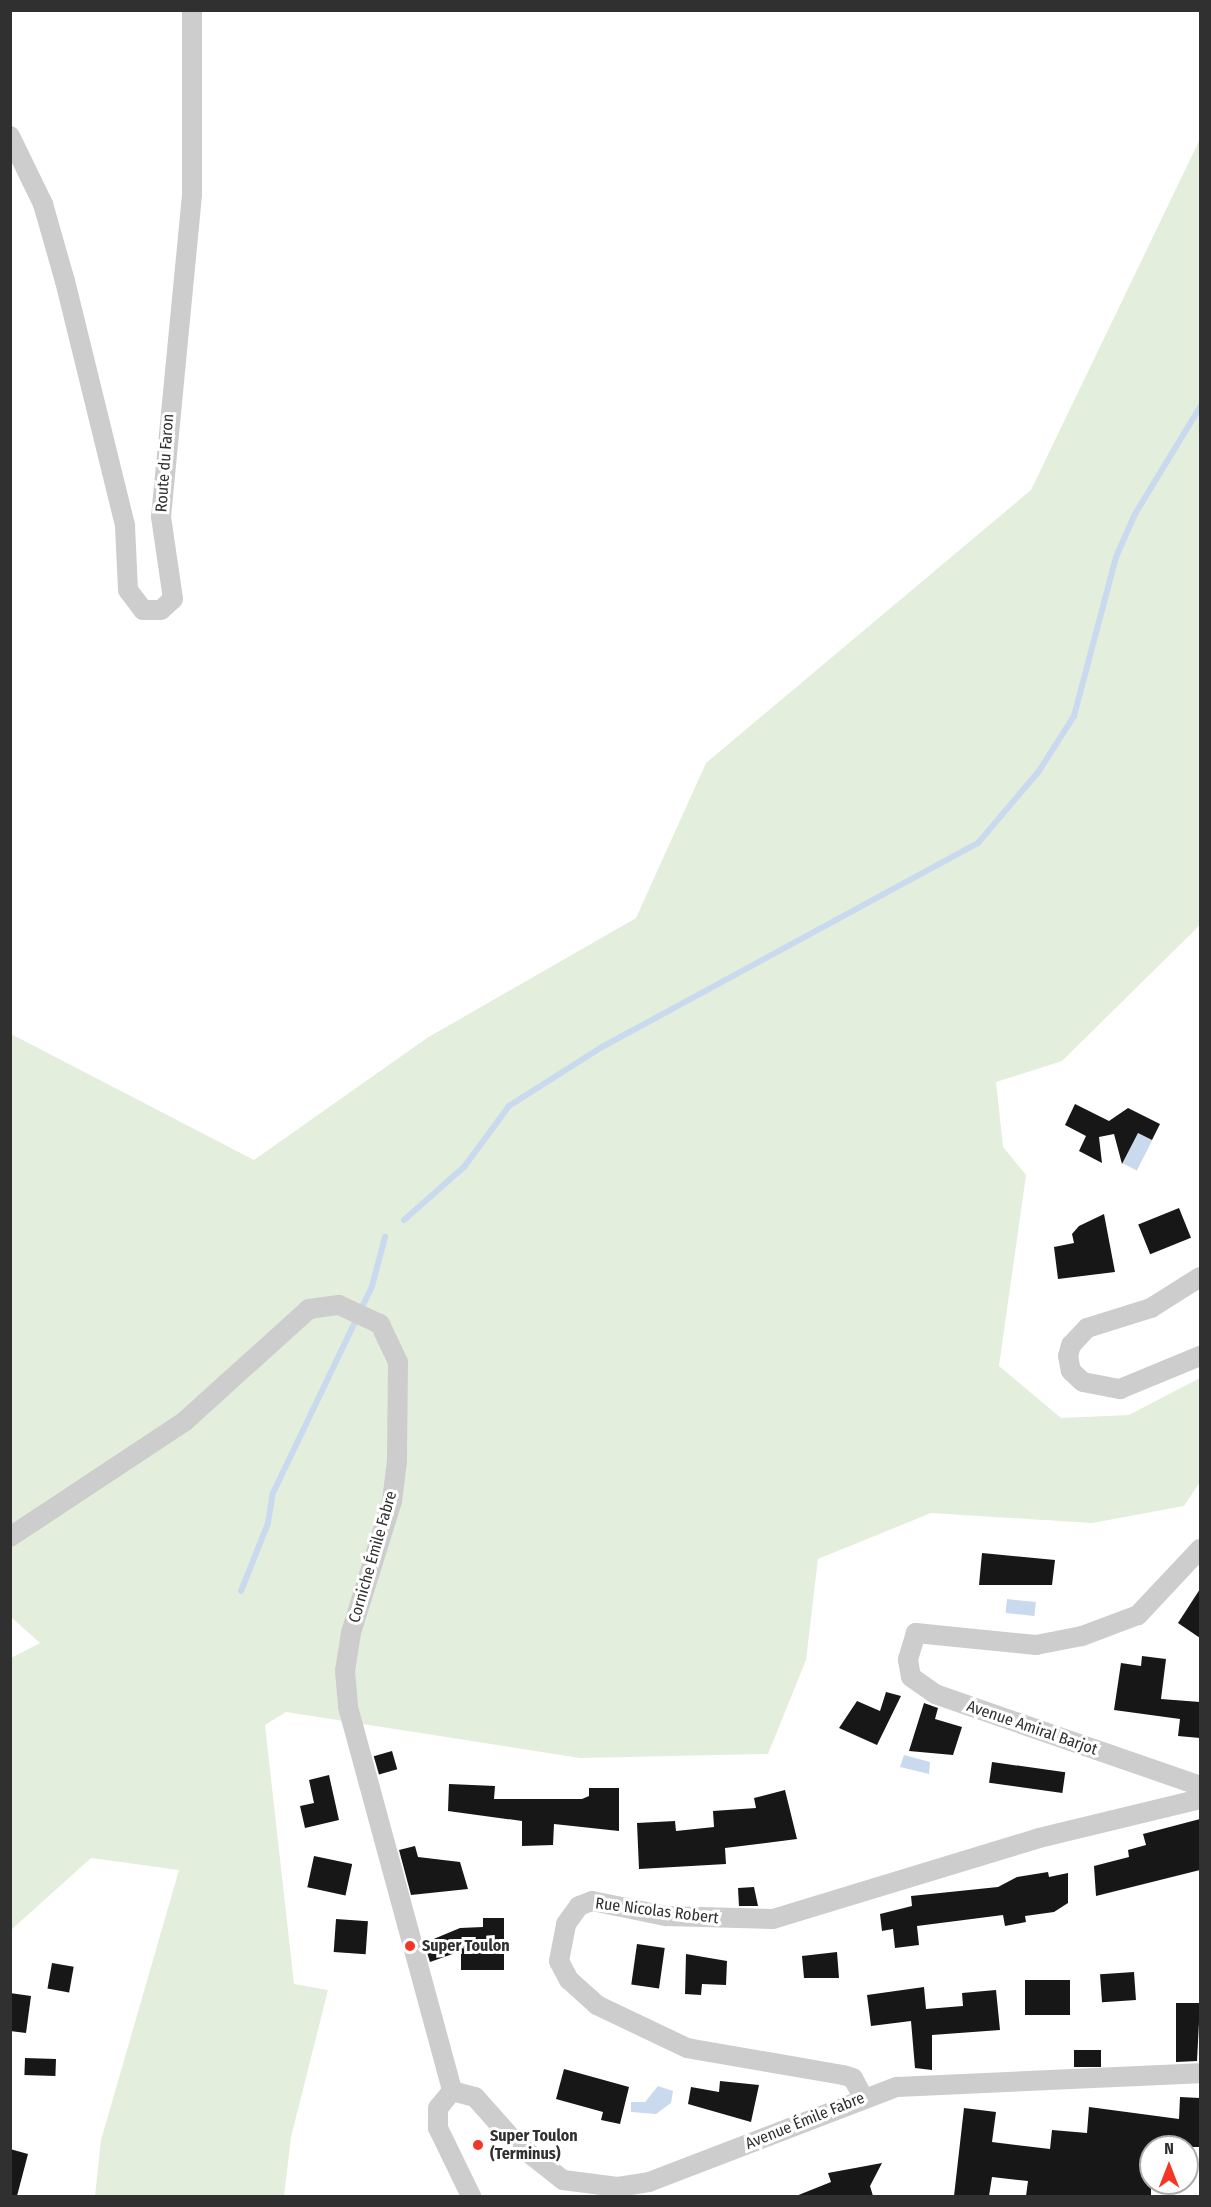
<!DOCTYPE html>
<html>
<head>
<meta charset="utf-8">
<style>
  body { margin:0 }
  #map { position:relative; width:1211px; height:2207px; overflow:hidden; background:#fff; font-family:"Fira Sans Condensed",sans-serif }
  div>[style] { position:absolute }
  .green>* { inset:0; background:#e4eedd }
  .water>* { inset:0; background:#c9daef; transform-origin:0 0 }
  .stream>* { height:6px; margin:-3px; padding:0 3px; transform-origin:3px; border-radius:3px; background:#c9daef }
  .building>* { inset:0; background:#171717; transform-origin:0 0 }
  .minor>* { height:20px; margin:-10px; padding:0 10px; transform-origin:10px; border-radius:10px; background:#cdcdcd }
  .dots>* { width:16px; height:16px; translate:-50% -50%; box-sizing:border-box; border:3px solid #fff; border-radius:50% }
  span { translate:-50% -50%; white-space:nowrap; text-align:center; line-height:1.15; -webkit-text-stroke:6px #fff; paint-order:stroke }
  .street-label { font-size:16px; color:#303030 }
  .poi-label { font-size:16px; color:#303030; font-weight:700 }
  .left { translate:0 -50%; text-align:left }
  .frame { position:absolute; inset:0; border:12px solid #303030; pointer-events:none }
  .north { position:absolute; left:1139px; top:2135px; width:60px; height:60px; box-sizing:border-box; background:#fff; border:2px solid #acacac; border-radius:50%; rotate:0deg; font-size:16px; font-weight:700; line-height:24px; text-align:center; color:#303030 }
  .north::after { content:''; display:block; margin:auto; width:21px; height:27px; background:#f33626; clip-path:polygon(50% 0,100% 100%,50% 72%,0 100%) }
</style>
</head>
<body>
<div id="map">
  <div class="green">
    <div style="clip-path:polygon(1200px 139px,1200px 925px,1062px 1061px,996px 1082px,1003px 1147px,1026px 1175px,999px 1366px,1061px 1418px,1129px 1415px,1200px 1378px,1200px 1482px,1184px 1506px,1092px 1523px,931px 1513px,818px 1559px,806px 1660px,768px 1754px,580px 1758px,286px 1712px,265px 1725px,294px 1984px,328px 1990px,291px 2137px,284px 2196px,95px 2196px,101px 2140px,179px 1870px,91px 1858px,11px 1930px,11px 1658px,40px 1643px,11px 1617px,11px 1034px,254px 1160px,427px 1038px,636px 918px,706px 763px,1031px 490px)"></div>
  </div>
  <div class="water">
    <div style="left:1138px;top:1133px;width:16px;height:34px;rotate:27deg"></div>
    <div style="left:1007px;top:1599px;width:29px;height:14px;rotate:6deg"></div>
    <div style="clip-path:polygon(904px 1755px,930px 1762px,929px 1774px,900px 1767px)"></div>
    <div style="clip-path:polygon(658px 2086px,673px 2091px,671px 2103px,656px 2114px,631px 2112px,631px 2102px,645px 2102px)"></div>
  </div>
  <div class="stream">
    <div style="left:404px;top:1220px;width:80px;rotate:-41.5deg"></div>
    <div style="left:464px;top:1167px;width:76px;rotate:-53.6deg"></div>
    <div style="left:509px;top:1106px;width:110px;rotate:-32.4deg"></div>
    <div style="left:602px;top:1047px;width:428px;rotate:-28.5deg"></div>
    <div style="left:978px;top:843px;width:94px;rotate:-49.7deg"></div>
    <div style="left:1039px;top:771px;width:65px;rotate:-57.5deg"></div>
    <div style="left:1074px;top:716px;width:164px;rotate:-75.2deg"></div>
    <div style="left:1116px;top:557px;width:47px;rotate:-66.2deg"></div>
    <div style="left:1135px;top:514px;width:125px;rotate:-58.7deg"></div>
    <div style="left:241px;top:1591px;width:73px;rotate:-68.3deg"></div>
    <div style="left:268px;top:1523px;width:30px;rotate:-81deg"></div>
    <div style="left:273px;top:1493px;width:229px;rotate:-64.4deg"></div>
    <div style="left:372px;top:1286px;width:51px;rotate:-75.1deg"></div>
  </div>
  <div class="building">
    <div style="clip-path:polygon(1075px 1104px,1109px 1121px,1128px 1108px,1160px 1124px,1152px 1140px,1138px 1133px,1122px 1164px,1114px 1134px,1099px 1137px,1102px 1163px,1079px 1151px,1086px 1136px,1065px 1125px)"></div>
    <div style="left:1179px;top:1208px;width:32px;height:44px;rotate:68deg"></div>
    <div style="clip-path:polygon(1104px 1214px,1115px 1272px,1058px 1279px,1054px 1247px,1074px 1243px,1072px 1234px,1079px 1226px)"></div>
    <div style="clip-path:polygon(982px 1553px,1055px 1560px,1052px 1585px,979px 1585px)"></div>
    <div style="clip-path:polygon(1200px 1589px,1200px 1638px,1178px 1623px)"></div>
    <div style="clip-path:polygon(1142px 1656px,1166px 1659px,1161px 1699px,1200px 1702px,1200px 1738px,1178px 1736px,1180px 1719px,1114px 1710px,1121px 1663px,1141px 1666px)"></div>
    <div style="clip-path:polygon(886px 1692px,901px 1696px,877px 1745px,839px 1728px,857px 1701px,880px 1711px)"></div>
    <div style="clip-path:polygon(924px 1703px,938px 1708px,935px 1719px,962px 1727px,953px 1755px,909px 1751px)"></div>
    <div style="left:392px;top:1751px;width:19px;height:19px;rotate:74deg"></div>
    <div style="left:992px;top:1762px;width:74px;height:21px;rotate:8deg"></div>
    <div style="clip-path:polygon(329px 1775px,339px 1820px,305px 1828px,300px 1806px,314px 1803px,309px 1780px)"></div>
    <div style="clip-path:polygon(449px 1784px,495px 1786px,494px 1799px,582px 1799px,589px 1796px,589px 1788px,619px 1788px,619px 1831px,554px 1824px,553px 1845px,522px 1846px,522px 1821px,448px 1811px)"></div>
    <div style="clip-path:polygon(785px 1790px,797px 1839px,725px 1848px,726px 1864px,639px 1869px,637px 1823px,675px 1821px,676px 1831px,714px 1827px,713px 1811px,756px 1808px,754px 1798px)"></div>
    <div style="clip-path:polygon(1200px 1819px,1200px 1870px,1096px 1896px,1094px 1866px,1129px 1857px,1128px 1850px,1146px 1845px,1143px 1834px)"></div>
    <div style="clip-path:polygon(415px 1846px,418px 1857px,460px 1862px,468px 1889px,411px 1895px,399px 1850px)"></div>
    <div style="left:314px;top:1856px;width:39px;height:32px;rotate:12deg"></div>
    <div style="clip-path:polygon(1048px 1872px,1049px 1877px,1068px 1873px,1068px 1903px,1054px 1912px,1025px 1916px,1026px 1922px,1005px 1926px,1003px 1915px,917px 1926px,919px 1945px,895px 1948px,893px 1929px,882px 1931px,880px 1914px,912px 1906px,911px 1896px,998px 1887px,1017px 1877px)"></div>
    <div style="clip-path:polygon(754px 1887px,758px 1906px,739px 1906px,738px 1888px)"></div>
    <div style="clip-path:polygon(483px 1918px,504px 1918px,504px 1970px,461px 1970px,461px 1951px,430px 1962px,424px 1943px,460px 1928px,483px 1927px)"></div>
    <div style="left:336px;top:1919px;width:32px;height:33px;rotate:4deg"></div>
    <div style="left:637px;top:1944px;width:28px;height:41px;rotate:8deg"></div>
    <div style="clip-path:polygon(837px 1952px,839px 1978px,804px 1978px,802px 1956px)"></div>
    <div style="clip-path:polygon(686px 1954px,727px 1961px,726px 1985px,702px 1984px,701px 1995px,685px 1994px)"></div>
    <div style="left:52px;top:1963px;width:22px;height:26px;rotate:10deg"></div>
    <div style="left:1134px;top:1972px;width:28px;height:34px;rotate:86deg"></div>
    <div style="left:1025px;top:1980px;width:45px;height:35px"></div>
    <div style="clip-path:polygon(924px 1987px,926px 2009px,963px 2006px,962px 1993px,996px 1990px,1000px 2030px,932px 2035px,932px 2070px,915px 2068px,911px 2021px,871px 2026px,867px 1995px)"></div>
    <div style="clip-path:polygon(10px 1993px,31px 1996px,26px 2033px,10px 2031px)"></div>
    <div style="clip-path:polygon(1176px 2003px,1200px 2003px,1197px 2061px,1176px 2062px)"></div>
    <div style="left:1074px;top:2050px;width:27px;height:17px"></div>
    <div style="left:25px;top:2058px;width:31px;height:17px;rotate:2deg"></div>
    <div style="clip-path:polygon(564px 2069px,629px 2087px,620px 2124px,601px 2120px,603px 2112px,556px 2099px)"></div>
    <div style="clip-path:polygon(720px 2081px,759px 2085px,751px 2122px,688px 2104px,691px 2087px,719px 2092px)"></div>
    <div style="clip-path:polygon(1180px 2097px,1200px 2098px,1200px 2147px,1151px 2147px,1151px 2196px,1026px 2196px,1028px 2181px,992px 2177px,989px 2196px,954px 2196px,964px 2108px,996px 2112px,992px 2142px,1050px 2149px,1052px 2130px,1087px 2133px,1089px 2107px,1179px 2119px)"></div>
    <div style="clip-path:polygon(10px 2149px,28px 2154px,17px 2196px,10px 2196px)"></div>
    <div style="clip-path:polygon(882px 2163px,870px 2186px,873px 2196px,796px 2196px,831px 2182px,828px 2173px)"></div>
  </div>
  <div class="minor">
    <div style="left:10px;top:136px;width:76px;rotate:64.1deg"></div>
    <div style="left:43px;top:204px;width:80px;rotate:74.1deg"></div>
    <div style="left:65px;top:281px;width:252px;rotate:76.2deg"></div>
    <div style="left:125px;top:526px;width:64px;rotate:87.3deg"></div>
    <div style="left:128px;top:590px;width:25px;rotate:53deg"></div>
    <div style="left:143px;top:610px;width:18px"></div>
    <div style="left:161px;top:610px;width:16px;rotate:-43deg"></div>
    <div style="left:173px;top:599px;width:83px;rotate:-98.3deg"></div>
    <div style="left:161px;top:517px;width:324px;rotate:-84.5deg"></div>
    <div style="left:192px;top:194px;width:184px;rotate:-90deg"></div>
    <div style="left:1200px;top:1277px;width:58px;rotate:147.7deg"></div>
    <div style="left:1151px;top:1308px;width:67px;rotate:162.6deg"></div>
    <div style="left:1087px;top:1328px;width:23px;rotate:133deg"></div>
    <div style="left:1071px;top:1345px;width:11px;rotate:105deg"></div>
    <div style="left:1068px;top:1356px;width:15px;rotate:79deg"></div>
    <div style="left:1071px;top:1371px;width:16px;rotate:43deg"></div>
    <div style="left:1083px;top:1382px;width:38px;rotate:11deg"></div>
    <div style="left:1120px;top:1389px;width:87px;rotate:-22.4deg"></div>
    <div style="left:10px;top:1537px;width:210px;rotate:-33.5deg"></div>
    <div style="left:185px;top:1421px;width:167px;rotate:-42.1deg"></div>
    <div style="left:309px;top:1309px;width:30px;rotate:-8deg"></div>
    <div style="left:339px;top:1305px;width:45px;rotate:24.9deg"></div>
    <div style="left:380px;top:1324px;width:42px;rotate:64.7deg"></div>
    <div style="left:398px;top:1362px;width:99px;rotate:90.6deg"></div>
    <div style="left:397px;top:1461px;width:40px;rotate:97.1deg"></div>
    <div style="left:392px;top:1501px;width:138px;rotate:107.3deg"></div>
    <div style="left:351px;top:1633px;width:38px;rotate:99deg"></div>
    <div style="left:345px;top:1671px;width:36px;rotate:85deg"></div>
    <div style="left:348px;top:1707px;width:398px;rotate:74.8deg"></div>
    <div style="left:1200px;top:1549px;width:91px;rotate:133.2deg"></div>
    <div style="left:1138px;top:1615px;width:60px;rotate:159.4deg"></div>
    <div style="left:1082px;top:1636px;width:47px;rotate:168.9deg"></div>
    <div style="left:1036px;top:1645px;width:121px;rotate:-174.3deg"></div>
    <div style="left:916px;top:1633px;width:28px;rotate:107deg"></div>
    <div style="left:908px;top:1660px;width:17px;rotate:80deg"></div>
    <div style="left:911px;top:1677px;width:29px;rotate:35deg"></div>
    <div style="left:935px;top:1694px;width:281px;rotate:19.1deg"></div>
    <div style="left:452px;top:2091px;width:24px;rotate:15deg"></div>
    <div style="left:475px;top:2097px;width:62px;rotate:48.3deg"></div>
    <div style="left:516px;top:2143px;width:60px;rotate:38.2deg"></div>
    <div style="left:563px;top:2180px;width:55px;rotate:7.3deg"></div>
    <div style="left:618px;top:2187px;width:31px;rotate:-9deg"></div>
    <div style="left:649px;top:2182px;width:266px;rotate:-21deg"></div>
    <div style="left:897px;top:2087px;width:303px;rotate:-2.6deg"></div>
    <div style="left:452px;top:2091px;width:22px;rotate:129deg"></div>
    <div style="left:438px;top:2108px;width:20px;rotate:90deg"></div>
    <div style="left:438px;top:2128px;width:76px;rotate:64.1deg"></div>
    <div style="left:863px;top:2097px;width:21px;rotate:-118deg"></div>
    <div style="left:853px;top:2078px;width:10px;rotate:-163deg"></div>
    <div style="left:843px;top:2075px;width:158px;rotate:-170.2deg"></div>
    <div style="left:687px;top:2048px;width:100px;rotate:-154.5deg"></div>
    <div style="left:597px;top:2005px;width:38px;rotate:-138deg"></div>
    <div style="left:569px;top:1980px;width:21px;rotate:-118deg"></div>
    <div style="left:559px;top:1961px;width:38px;rotate:-79deg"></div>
    <div style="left:566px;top:1924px;width:22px;rotate:-54deg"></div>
    <div style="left:579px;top:1906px;width:14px;rotate:-21deg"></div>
    <div style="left:592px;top:1901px;width:76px;rotate:11.5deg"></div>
    <div style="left:666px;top:1916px;width:107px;rotate:1.6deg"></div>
    <div style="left:773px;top:1919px;width:278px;rotate:-16.9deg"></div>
    <div style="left:1039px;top:1838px;width:166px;rotate:-13.6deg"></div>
  </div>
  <div class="dots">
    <div style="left:410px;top:1946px;background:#f33626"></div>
    <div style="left:478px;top:2145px;background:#f33626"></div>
  </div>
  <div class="street-label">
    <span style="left:165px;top:463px;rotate:-86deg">Route du Faron</span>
    <span style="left:373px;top:1557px;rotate:-74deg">Corniche Émile Fabre</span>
    <span style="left:1032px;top:1728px;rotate:19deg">Avenue Amiral Barjot</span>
    <span style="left:657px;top:1911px;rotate:7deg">Rue Nicolas Robert</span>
    <span style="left:805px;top:2121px;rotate:-22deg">Avenue Émile Fabre</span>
  </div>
  <div class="poi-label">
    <span class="left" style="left:422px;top:1946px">Super Toulon</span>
    <span class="left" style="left:490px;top:2145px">Super Toulon<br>(Terminus)</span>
  </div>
  <div class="frame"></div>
  <div class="north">N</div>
</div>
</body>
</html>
